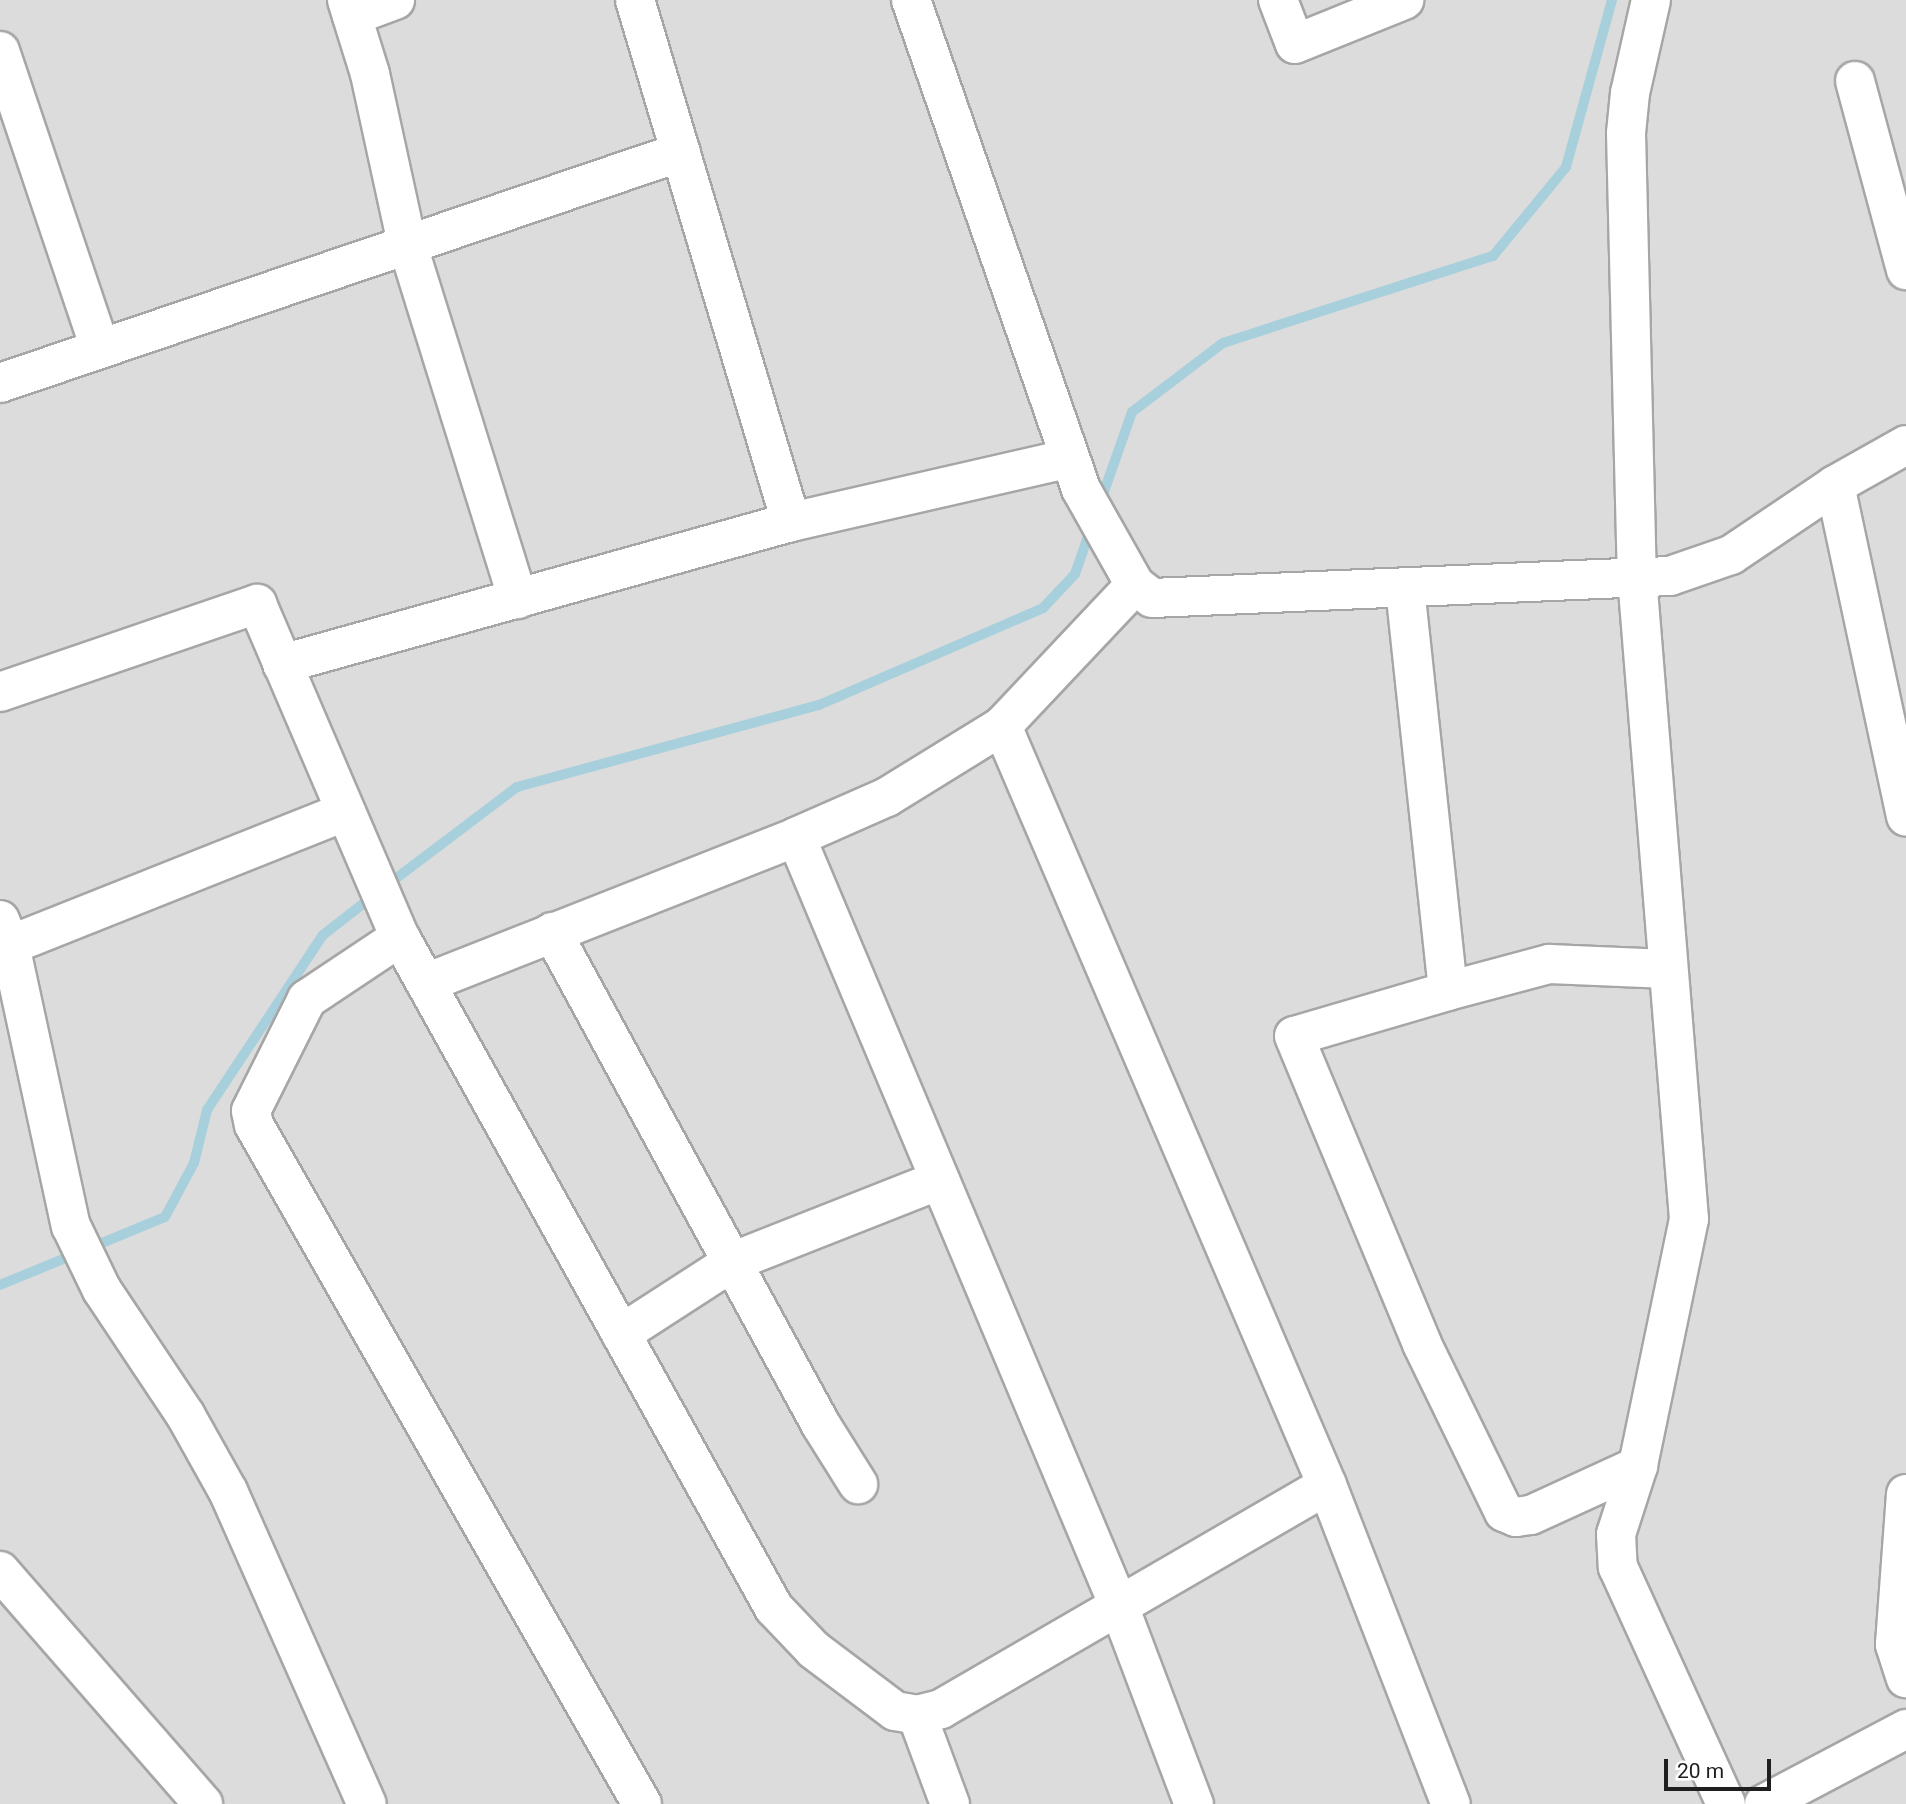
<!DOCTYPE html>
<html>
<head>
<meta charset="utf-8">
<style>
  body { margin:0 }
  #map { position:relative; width:1906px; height:1804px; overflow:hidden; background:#efece5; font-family:Roboto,sans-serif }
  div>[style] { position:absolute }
  .residential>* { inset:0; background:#dddcdc; transform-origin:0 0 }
  .stream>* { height:10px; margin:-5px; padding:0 5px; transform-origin:5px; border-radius:5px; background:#a7d0dc }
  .roads { filter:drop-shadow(2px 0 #a6a6a6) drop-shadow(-2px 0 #a6a6a6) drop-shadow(0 2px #a6a6a6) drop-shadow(0 -2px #a6a6a6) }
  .minor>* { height:38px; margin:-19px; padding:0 19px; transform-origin:19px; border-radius:19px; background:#fff }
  span { translate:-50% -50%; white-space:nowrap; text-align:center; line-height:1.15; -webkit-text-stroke:5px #fff; paint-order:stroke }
  .scale { position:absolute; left:1664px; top:1759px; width:107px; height:32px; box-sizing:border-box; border:4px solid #1f1f1f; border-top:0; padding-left:9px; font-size:21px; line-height:24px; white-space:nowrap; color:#1f1f1f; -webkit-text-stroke:5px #fff; paint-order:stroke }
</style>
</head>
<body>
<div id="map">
  <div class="residential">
    <div style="left:0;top:0;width:1906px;height:1804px"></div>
  </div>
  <div class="stream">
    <div style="left:1100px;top:503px;width:96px;rotate:-70.6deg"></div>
    <div style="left:1132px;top:412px;width:114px;rotate:-37.2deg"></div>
    <div style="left:1223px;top:343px;width:284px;rotate:-17.9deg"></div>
    <div style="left:1493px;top:256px;width:115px;rotate:-50.6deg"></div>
    <div style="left:1566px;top:167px;width:173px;rotate:-74.6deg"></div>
    <div style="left:386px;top:886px;width:164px;rotate:-37.1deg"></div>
    <div style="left:517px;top:787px;width:313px;rotate:-15.2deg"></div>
    <div style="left:819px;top:705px;width:244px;rotate:-23.4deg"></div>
    <div style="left:1043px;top:608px;width:47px;rotate:-46.7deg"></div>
    <div style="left:1075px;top:574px;width:49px;rotate:-70.8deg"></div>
    <div style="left:0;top:1285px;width:178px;rotate:-22.4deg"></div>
    <div style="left:165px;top:1217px;width:61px;rotate:-61.8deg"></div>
    <div style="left:194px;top:1163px;width:55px;rotate:-76.2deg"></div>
    <div style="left:207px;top:1110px;width:210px;rotate:-56.5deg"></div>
    <div style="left:323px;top:935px;width:63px;rotate:-38deg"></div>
  </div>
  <div class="roads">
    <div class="minor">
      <div style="left:347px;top:0;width:77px;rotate:72.7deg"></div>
      <div style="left:370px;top:74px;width:173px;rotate:77.7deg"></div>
      <div style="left:407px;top:243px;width:373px;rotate:72.7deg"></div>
      <div style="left:635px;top:0;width:545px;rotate:73.36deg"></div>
      <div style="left:911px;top:0;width:518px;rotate:70.83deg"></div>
      <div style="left:1081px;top:489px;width:110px;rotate:60.6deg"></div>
      <div style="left:1135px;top:585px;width:21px;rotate:37deg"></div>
      <div style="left:1152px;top:598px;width:518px;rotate:-2.43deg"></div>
      <div style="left:1670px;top:576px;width:65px;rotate:-19deg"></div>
      <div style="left:1731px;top:555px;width:125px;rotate:-33.9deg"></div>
      <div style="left:1835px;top:485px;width:81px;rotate:-29.4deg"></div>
      <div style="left:1278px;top:0;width:47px;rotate:68.9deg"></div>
      <div style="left:1295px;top:44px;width:118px;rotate:-22deg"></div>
      <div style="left:1651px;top:0;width:95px;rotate:102.7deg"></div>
      <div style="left:1630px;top:93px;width:40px;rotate:95.7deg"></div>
      <div style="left:1626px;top:133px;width:444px;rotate:88.6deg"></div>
      <div style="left:1637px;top:577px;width:644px;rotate:85.37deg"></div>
      <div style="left:1689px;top:1219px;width:252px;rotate:101.7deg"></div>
      <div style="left:1638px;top:1466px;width:71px;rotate:107.9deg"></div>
      <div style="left:1616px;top:1534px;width:33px;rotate:87deg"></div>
      <div style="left:1618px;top:1567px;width:260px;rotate:65.5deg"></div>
      <div style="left:352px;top:16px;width:46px;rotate:-20.4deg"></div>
      <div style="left:0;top:51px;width:313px;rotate:71.4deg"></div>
      <div style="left:1855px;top:81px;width:196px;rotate:74.9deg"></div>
      <div style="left:0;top:383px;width:719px;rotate:-18.74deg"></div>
      <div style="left:1835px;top:485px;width:339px;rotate:77.9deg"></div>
      <div style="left:1405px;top:588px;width:405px;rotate:83.9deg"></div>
      <div style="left:1448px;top:991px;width:160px;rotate:163.7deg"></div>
      <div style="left:1294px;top:1036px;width:334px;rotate:67.4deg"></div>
      <div style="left:1422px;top:1344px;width:187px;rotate:64deg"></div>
      <div style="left:1504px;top:1512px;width:13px;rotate:23deg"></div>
      <div style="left:1516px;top:1517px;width:15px;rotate:-8deg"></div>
      <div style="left:1531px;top:1515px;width:118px;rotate:-24.6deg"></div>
      <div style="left:282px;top:664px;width:528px;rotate:-15.59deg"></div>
      <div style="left:791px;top:522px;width:286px;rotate:-12.9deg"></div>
      <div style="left:0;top:692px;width:272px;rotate:-18.9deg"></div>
      <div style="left:257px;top:604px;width:362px;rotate:66.8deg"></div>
      <div style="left:400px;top:937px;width:768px;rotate:60.87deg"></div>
      <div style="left:774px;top:1608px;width:58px;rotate:46.4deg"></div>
      <div style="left:814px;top:1650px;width:101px;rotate:37deg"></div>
      <div style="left:895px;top:1711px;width:22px;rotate:10deg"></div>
      <div style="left:917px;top:1715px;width:25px;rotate:-14deg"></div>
      <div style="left:941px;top:1709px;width:446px;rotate:-30.1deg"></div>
      <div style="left:1327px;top:1485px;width:826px;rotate:-113.18deg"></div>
      <div style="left:796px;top:837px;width:834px;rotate:67.22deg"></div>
      <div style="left:1119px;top:1606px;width:212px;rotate:69.3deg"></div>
      <div style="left:0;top:920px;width:27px;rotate:68deg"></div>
      <div style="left:10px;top:945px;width:288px;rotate:77.8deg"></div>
      <div style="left:71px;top:1226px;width:71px;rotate:64.2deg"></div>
      <div style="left:102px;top:1290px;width:151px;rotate:56.3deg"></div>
      <div style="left:186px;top:1416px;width:86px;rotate:60.8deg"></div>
      <div style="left:228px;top:1491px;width:342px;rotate:66.1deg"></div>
      <div style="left:552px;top:932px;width:562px;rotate:61.38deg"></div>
      <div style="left:821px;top:1425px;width:70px;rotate:57.9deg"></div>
      <div style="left:400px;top:937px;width:112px;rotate:146.3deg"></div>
      <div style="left:307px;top:999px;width:125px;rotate:116.6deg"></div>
      <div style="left:251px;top:1111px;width:14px;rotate:78deg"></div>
      <div style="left:254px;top:1125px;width:782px;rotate:60.26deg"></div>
      <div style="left:10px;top:945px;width:360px;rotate:-21.7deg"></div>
      <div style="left:426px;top:983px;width:398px;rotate:-21.5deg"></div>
      <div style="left:796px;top:837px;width:99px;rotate:-23.7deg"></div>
      <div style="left:887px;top:797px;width:135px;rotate:-31.7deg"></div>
      <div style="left:1002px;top:726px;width:194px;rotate:-46.7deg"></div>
      <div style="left:1448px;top:991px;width:105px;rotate:-15deg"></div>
      <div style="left:1549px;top:964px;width:119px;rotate:2.4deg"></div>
      <div style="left:621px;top:1334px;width:135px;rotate:-32.9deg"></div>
      <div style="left:734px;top:1261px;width:221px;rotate:-21.5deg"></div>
      <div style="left:1327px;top:1485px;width:342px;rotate:68.8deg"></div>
      <div style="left:1906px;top:1494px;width:151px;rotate:94.2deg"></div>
      <div style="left:1895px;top:1645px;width:35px;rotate:72deg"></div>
      <div style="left:0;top:1571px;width:309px;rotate:48.9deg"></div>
      <div style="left:917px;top:1715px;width:95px;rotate:69.7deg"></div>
      <div style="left:1764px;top:1804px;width:161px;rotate:-27.8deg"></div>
    </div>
  </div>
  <div class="scale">20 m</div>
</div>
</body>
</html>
